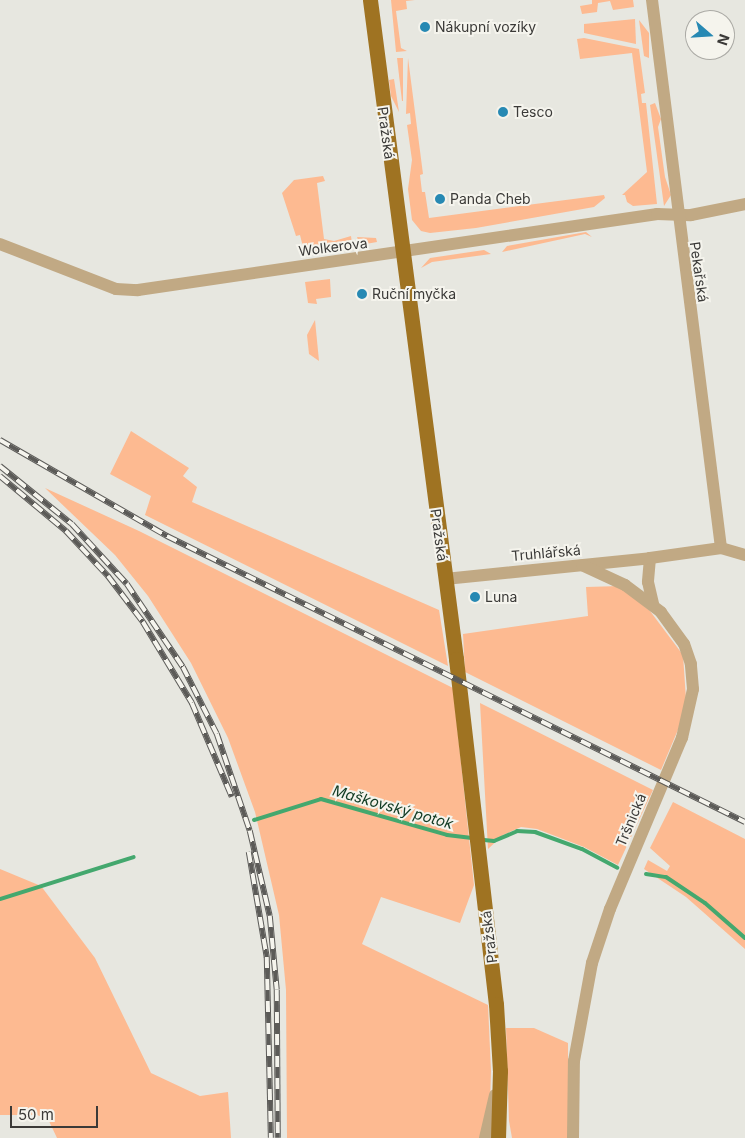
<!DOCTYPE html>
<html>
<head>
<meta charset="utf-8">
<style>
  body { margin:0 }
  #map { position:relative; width:745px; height:1138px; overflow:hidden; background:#e7e7e0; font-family:Inter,sans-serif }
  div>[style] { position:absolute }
  .green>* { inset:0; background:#fdba91 }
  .stream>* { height:4px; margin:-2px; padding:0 2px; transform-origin:2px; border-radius:2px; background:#44a86e }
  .minor>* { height:12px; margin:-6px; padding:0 6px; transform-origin:6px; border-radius:6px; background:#c1a984 }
  .major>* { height:15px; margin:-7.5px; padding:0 7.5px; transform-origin:7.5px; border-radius:7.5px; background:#9f7322 }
  .rail>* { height:5.5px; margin-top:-2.75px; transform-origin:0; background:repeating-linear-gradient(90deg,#f5f4ed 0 11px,#5c5b58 0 22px); box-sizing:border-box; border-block:1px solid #5c5b58 }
  .dots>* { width:14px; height:14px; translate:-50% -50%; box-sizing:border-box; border:2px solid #f5f4ed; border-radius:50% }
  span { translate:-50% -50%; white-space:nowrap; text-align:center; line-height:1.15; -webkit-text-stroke:4px #f5f4ed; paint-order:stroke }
  .poi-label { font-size:14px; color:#3b3a38 }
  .left { translate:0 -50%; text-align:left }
  .street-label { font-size:14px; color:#3b3a38 }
  .water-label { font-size:15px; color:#113b23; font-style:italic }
  .north { position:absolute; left:685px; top:10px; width:50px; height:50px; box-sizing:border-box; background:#f5f4ed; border:1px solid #abaaa5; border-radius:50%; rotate:109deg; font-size:14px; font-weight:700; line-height:20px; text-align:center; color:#3b3a38 }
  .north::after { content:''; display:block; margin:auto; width:18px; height:22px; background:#2789b3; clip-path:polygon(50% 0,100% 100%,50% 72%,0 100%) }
  .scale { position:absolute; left:10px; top:1106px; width:88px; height:22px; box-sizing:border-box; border:2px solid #3b3a38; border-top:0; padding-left:6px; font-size:15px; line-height:18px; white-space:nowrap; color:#3b3a38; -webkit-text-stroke:4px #f5f4ed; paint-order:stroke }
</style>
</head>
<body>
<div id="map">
  <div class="green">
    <div style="clip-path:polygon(391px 0,415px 0,406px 1px,407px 9px,396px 11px,401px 48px,407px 51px,396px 52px)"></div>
    <div style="clip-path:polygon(592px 0,633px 0,634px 7px,613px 10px,610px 1px,598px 3px,597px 12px,582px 14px,580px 6px,592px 4px)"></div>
    <div style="clip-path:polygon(635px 19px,636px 44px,584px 33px,584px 24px)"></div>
    <div style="clip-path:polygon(639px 20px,649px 33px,649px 58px,644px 56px)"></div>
    <div style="clip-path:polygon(584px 38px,639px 49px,645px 93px,641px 94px,642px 103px,646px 103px,657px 204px,633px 206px,627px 202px,625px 195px,622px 195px,647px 172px,632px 53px,580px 59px,577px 39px)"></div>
    <div style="clip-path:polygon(397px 58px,403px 58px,403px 101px,402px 101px)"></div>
    <div style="clip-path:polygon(408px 58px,423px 174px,420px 175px,422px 192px,425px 192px,429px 218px,604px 195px,605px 198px,594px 207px,476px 228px,430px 233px,421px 231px,412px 220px,408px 189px,412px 160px,407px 125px,411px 124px,410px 113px,406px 114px)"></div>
    <div style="clip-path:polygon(394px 79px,399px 112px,391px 96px,389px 80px)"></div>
    <div style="clip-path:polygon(655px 103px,661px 119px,658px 127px,665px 177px,671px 195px,664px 206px,650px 105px)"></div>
    <div style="clip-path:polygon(323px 176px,325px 181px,317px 183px,324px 239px,334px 241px,351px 236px,352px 243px,351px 246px,309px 252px,303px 247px,300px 235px,296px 236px,282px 193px,294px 180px)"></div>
    <div style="clip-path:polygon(586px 232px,592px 237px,585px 234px,502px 252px,507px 246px)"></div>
    <div style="clip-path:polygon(357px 237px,376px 238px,377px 242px,360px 245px)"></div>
    <div style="clip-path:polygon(484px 250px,491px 254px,432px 262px,421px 268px,430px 258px)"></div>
    <div style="clip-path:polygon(330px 279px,331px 297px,316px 299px,317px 304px,308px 303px,305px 282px)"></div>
    <div style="clip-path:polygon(315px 320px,319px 361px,309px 354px,307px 335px)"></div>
    <div style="clip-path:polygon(131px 431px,189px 468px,183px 476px,197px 487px,192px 502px,439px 610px,448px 666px,145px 515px,151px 496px,110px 474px)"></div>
    <div style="clip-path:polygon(45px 488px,139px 531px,453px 688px,474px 885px,460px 923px,381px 897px,362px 944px,488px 1005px,491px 1071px,489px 1138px,287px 1138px,286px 990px,279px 915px,255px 812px,228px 738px,191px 663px,148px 596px,115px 555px)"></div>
    <div style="clip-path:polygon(620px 586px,650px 611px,683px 655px,686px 699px,680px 725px,661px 770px,465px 672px,463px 634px,588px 616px,586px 587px)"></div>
    <div style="clip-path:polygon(480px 703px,653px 790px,618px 865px,584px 847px,537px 829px,521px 827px,503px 835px,488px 849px)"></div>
    <div style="clip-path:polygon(673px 802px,745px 839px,745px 949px,686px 897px,644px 869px,648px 860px,667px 871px,670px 866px,650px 848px)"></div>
    <div style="clip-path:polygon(0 869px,41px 886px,95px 958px,151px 1073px,200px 1096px,228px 1092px,231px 1138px,57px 1138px,48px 1119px,37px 1115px,0 1115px)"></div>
    <div style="clip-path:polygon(506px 1028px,534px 1028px,568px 1043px,568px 1138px,512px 1138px,509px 1121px)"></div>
  </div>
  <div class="stream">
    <div style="left:254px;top:820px;width:70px;rotate:-17.4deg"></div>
    <div style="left:321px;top:799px;width:131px;rotate:15.9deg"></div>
    <div style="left:447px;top:835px;width:23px;rotate:7deg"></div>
    <div style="left:484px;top:840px;width:10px;rotate:6deg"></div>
    <div style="left:494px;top:841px;width:25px;rotate:-23deg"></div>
    <div style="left:517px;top:831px;width:18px;rotate:3deg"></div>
    <div style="left:535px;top:832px;width:50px;rotate:19.9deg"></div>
    <div style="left:582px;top:849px;width:40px;rotate:28deg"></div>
    <div style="left:646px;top:874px;width:20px;rotate:9deg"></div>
    <div style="left:666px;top:877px;width:47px;rotate:33.7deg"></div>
    <div style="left:705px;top:903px;width:53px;rotate:41.2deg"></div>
    <div style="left:0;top:899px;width:140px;rotate:-17.4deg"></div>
  </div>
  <div class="minor">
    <div style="left:652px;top:0;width:552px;rotate:82.82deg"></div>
    <div style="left:0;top:244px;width:124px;rotate:21.2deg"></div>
    <div style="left:116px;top:289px;width:22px;rotate:3deg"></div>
    <div style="left:138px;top:290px;width:525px;rotate:-8.33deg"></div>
    <div style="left:657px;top:214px;width:34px;rotate:2deg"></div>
    <div style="left:691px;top:215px;width:55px;rotate:-11.5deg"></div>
    <div style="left:650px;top:558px;width:24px;rotate:95deg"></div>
    <div style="left:648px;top:582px;width:23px;rotate:77deg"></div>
    <div style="left:445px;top:579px;width:206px;rotate:-5.8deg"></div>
    <div style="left:650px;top:558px;width:72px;rotate:-8deg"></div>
    <div style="left:721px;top:548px;width:25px;rotate:16deg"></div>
    <div style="left:485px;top:1138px;width:44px;rotate:-76.9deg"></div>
    <div style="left:573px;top:1138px;width:77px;rotate:-89.3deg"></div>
    <div style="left:574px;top:1061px;width:100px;rotate:-79.6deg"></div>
    <div style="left:592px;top:963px;width:57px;rotate:-71.6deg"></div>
    <div style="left:610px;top:909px;width:186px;rotate:-67.2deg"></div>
    <div style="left:682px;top:738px;width:50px;rotate:-77.3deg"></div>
    <div style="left:693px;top:689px;width:25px;rotate:-95deg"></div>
    <div style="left:691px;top:664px;width:21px;rotate:-109deg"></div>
    <div style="left:684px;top:644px;width:39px;rotate:-126deg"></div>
    <div style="left:661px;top:612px;width:45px;rotate:-143.1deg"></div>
    <div style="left:625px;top:585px;width:47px;rotate:-155.1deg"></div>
  </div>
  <div class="major">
    <div style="left:370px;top:0;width:665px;rotate:82.56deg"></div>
    <div style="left:456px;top:659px;width:347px;rotate:83.4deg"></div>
    <div style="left:496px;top:1004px;width:67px;rotate:86.6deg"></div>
    <div style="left:500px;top:1071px;width:67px;rotate:91.7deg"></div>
  </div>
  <div class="rail">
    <div style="left:0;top:440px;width:193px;rotate:29.9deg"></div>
    <div style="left:167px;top:536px;width:645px;rotate:26.33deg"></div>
    <div style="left:0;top:466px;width:92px;rotate:38.9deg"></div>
    <div style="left:72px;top:524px;width:81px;rotate:47.5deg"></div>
    <div style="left:127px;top:584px;width:100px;rotate:56deg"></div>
    <div style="left:183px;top:667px;width:75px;rotate:63.1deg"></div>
    <div style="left:217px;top:734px;width:102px;rotate:71.2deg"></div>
    <div style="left:250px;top:831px;width:87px;rotate:76.8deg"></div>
    <div style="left:270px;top:916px;width:74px;rotate:84.6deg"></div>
    <div style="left:277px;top:990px;width:148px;rotate:89.6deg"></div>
    <div style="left:0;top:476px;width:86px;rotate:39.8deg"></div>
    <div style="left:66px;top:531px;width:62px;rotate:47deg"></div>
    <div style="left:108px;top:576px;width:58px;rotate:52.7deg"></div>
    <div style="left:143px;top:622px;width:95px;rotate:58.8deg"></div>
    <div style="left:192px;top:703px;width:102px;rotate:66.9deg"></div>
    <div style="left:249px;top:852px;width:107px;rotate:80.3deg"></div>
    <div style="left:267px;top:957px;width:181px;rotate:88.7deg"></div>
  </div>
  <div class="dots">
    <div style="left:425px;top:27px;background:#2789b3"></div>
    <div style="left:503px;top:112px;background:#2789b3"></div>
    <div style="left:440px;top:199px;background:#2789b3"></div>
    <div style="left:362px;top:294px;background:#2789b3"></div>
    <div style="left:475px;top:597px;background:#2789b3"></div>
  </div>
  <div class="poi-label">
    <span class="left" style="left:435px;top:27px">Nákupní vozíky</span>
    <span class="left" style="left:513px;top:112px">Tesco</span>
    <span class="left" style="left:450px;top:199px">Panda Cheb</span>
    <span class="left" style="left:372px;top:294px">Ruční myčka</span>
    <span class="left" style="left:485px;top:597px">Luna</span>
  </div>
  <div class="street-label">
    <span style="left:386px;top:133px;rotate:82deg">Pražská</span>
    <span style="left:333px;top:247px;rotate:-7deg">Wolkerova</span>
    <span style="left:699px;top:272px;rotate:82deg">Pekařská</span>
    <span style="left:439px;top:535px;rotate:82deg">Pražská</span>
    <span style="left:546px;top:553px;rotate:-5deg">Truhlářská</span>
    <span style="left:631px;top:820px;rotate:-67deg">Tršnická</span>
    <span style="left:489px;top:937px;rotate:-97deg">Pražská</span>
  </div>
  <div class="water-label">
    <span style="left:393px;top:807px;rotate:16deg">Maškovský potok</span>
  </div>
  <div class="north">N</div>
  <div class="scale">50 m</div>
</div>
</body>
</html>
